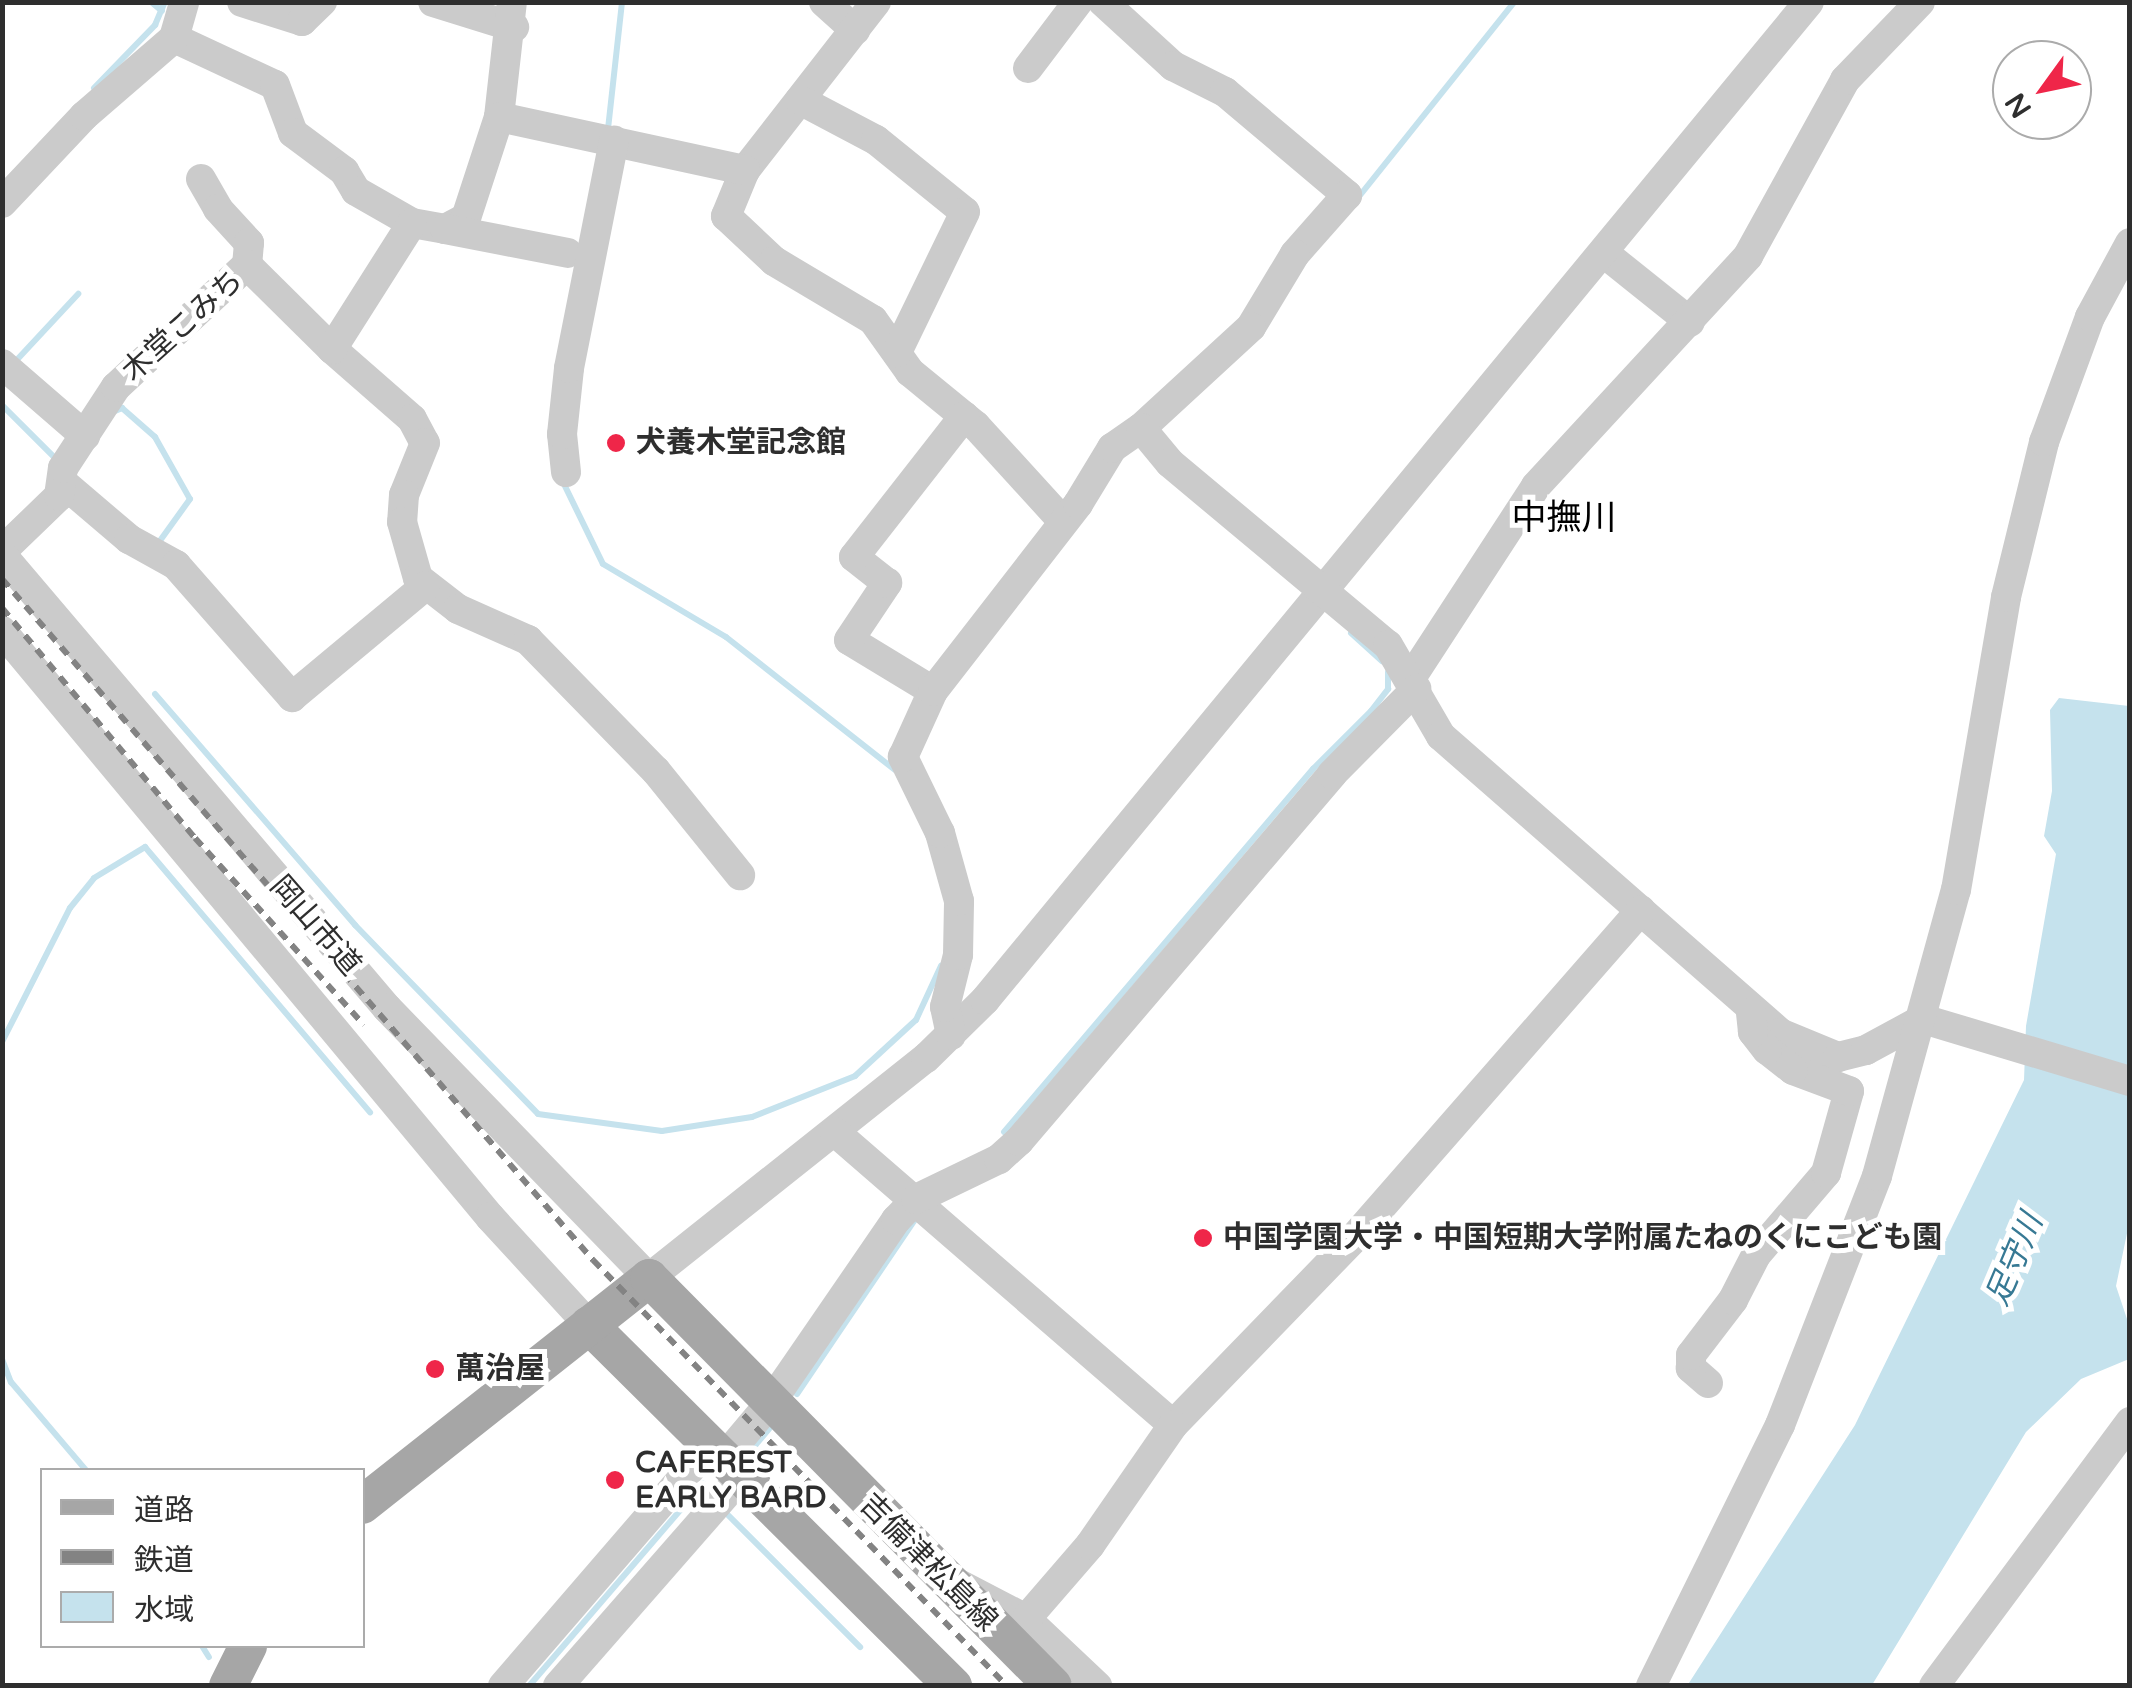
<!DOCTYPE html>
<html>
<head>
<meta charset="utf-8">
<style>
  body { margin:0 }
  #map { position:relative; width:2132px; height:1688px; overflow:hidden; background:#fff; font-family:"Varela Round","Noto Sans JP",sans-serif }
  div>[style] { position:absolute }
  .water>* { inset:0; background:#c5e2ed }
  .stream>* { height:6px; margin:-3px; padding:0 3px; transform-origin:3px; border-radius:3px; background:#c5e2ed }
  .minor>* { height:30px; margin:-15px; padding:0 15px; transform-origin:15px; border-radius:15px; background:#cbcbcb }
  .major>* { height:38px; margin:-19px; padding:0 19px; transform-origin:19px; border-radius:19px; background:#a6a6a6 }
  .rail>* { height:6px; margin-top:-3px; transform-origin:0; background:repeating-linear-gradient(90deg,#838383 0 10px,transparent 0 18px) }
  .dots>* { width:28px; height:28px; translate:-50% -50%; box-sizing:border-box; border:5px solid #fff; border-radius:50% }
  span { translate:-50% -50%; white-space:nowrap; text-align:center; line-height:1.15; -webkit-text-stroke:10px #fff; paint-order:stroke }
  .street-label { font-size:30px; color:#2e2e2e }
  .poi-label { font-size:30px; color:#2e2e2e; font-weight:700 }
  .left { translate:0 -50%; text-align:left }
  .water-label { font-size:32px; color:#377994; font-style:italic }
  .quarter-label { font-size:35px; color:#000 }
  .frame { position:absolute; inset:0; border:5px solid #2e2e2e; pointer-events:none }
  .legend { position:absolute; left:40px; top:1468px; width:325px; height:180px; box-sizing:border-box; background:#fff; border:2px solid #ababab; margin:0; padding:12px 18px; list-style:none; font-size:30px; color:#2e2e2e }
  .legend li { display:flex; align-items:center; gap:20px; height:50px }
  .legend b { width:50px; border:2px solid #ababab }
  .north { position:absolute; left:1992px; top:40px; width:100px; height:100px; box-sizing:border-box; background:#fff; border:2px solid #ababab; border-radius:50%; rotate:237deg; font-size:28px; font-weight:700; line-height:40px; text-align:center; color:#2e2e2e }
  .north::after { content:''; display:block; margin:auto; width:35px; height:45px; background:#ef2649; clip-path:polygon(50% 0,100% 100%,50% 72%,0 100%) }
</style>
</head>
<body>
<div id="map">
  <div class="water">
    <div style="clip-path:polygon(2059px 698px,2129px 706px,2130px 1219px,2116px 1286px,2129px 1325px,2129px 1359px,2081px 1379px,2026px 1432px,1872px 1685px,1687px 1686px,1855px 1425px,2024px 1080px,2026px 1026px,2056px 854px,2044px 836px,2052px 791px,2050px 710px)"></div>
  </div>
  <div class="stream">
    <div style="left:151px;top:2px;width:14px;rotate:39deg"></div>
    <div style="left:94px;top:88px;width:88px;rotate:-45.9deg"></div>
    <div style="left:155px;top:25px;width:25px;rotate:-67deg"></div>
    <div style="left:608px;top:129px;width:128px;rotate:-83.7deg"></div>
    <div style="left:1357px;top:199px;width:252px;rotate:-51.4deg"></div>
    <div style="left:13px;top:364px;width:96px;rotate:-47.1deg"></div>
    <div style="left:2px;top:405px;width:79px;rotate:45deg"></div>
    <div style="left:115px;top:411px;width:8px;rotate:-23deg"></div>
    <div style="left:122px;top:408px;width:44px;rotate:41.3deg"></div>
    <div style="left:155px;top:437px;width:71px;rotate:60.6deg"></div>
    <div style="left:190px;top:499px;width:57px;rotate:125.7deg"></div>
    <div style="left:562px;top:480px;width:93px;rotate:64deg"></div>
    <div style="left:603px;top:564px;width:143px;rotate:30.7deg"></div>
    <div style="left:726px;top:637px;width:215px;rotate:38.2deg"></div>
    <div style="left:1351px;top:633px;width:42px;rotate:42.1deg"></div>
    <div style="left:155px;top:694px;width:306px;rotate:49.1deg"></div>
    <div style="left:355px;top:925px;width:263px;rotate:45.9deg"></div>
    <div style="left:538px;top:1114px;width:125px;rotate:7.8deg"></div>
    <div style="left:662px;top:1131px;width:91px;rotate:-8.8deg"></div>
    <div style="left:752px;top:1117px;width:111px;rotate:-21.7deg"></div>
    <div style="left:855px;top:1076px;width:83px;rotate:-42.6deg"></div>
    <div style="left:916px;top:1020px;width:60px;rotate:-65.2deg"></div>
    <div style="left:2px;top:1042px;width:150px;rotate:-63.1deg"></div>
    <div style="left:70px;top:908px;width:38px;rotate:-51deg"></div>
    <div style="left:94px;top:878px;width:60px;rotate:-31.3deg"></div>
    <div style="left:145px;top:847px;width:348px;rotate:49.7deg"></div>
    <div style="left:1004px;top:1132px;width:477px;rotate:-49.6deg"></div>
    <div style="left:1313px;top:769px;width:82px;rotate:-45deg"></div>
    <div style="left:1371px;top:711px;width:28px;rotate:-52deg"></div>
    <div style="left:1388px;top:689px;width:17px;rotate:-90deg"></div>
    <div style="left:2px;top:1359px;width:25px;rotate:69deg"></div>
    <div style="left:11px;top:1382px;width:116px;rotate:49.6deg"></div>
    <div style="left:797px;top:1394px;width:209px;rotate:-55.9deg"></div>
    <div style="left:748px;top:1454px;width:39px;rotate:-50deg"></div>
    <div style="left:723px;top:1510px;width:194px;rotate:45deg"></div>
    <div style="left:202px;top:1646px;width:13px;rotate:58deg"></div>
    <div style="left:529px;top:1686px;width:267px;rotate:-49.3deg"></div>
  </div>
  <div class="minor">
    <div style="left:242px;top:2px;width:63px;rotate:17.6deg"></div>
    <div style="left:302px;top:21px;width:28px;rotate:-44deg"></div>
    <div style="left:433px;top:2px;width:85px;rotate:17.2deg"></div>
    <div style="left:824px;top:2px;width:42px;rotate:42.1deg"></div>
    <div style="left:876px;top:2px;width:213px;rotate:127.9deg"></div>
    <div style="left:745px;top:170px;width:50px;rotate:112.4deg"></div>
    <div style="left:726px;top:216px;width:66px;rotate:43.2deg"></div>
    <div style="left:774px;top:261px;width:115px;rotate:30.8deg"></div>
    <div style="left:873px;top:320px;width:64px;rotate:54.6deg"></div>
    <div style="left:910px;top:372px;width:85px;rotate:39.3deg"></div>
    <div style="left:976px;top:426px;width:126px;rotate:47.6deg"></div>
    <div style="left:1103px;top:2px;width:95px;rotate:42.4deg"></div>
    <div style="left:1173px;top:66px;width:58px;rotate:26.6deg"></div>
    <div style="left:1225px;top:92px;width:160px;rotate:40.2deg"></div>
    <div style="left:1347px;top:195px;width:79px;rotate:131.4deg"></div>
    <div style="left:1295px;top:254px;width:85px;rotate:121.1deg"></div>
    <div style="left:1251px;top:327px;width:149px;rotate:137.4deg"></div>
    <div style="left:174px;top:38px;width:111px;rotate:25deg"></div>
    <div style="left:275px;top:85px;width:51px;rotate:69.4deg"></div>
    <div style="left:293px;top:133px;width:64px;rotate:36.7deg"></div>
    <div style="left:344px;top:171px;width:23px;rotate:59deg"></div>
    <div style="left:356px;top:191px;width:64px;rotate:29.7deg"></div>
    <div style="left:412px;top:223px;width:34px;rotate:10deg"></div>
    <div style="left:445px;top:229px;width:24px;rotate:-28deg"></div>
    <div style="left:466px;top:218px;width:106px;rotate:-71.9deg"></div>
    <div style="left:499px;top:117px;width:116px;rotate:-83.6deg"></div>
    <div style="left:1028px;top:68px;width:83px;rotate:-52.9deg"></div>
    <div style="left:800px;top:100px;width:86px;rotate:27.8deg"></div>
    <div style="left:876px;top:140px;width:114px;rotate:39deg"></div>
    <div style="left:965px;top:212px;width:156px;rotate:115.9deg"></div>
    <div style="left:499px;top:117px;width:252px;rotate:12.2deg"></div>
    <div style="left:201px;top:179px;width:34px;rotate:60deg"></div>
    <div style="left:218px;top:209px;width:46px;rotate:47.6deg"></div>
    <div style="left:249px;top:243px;width:22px;rotate:95deg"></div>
    <div style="left:2px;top:203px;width:120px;rotate:-46.7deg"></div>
    <div style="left:84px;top:116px;width:119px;rotate:-40.9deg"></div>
    <div style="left:174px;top:38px;width:37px;rotate:-74deg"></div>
    <div style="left:445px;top:229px;width:125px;rotate:11deg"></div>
    <div style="left:1604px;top:253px;width:110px;rotate:38.7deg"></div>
    <div style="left:332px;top:349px;width:106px;rotate:41.2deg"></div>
    <div style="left:412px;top:419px;width:27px;rotate:62deg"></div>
    <div style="left:425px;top:443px;width:56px;rotate:112deg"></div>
    <div style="left:404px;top:495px;width:27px;rotate:94deg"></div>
    <div style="left:402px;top:522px;width:58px;rotate:74.1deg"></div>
    <div style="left:418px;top:578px;width:51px;rotate:37.8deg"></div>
    <div style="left:458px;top:609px;width:77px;rotate:23.9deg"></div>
    <div style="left:528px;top:640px;width:183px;rotate:45.7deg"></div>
    <div style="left:656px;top:771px;width:134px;rotate:51.1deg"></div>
    <div style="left:2px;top:364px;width:110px;rotate:40.9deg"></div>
    <div style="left:566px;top:472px;width:38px;rotate:-96deg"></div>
    <div style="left:562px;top:434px;width:66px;rotate:-83.9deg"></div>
    <div style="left:569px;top:368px;width:232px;rotate:-78.8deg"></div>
    <div style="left:62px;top:482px;width:88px;rotate:40.4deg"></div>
    <div style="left:129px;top:539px;width:54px;rotate:29deg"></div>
    <div style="left:176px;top:565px;width:176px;rotate:48.7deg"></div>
    <div style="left:292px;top:697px;width:173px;rotate:-39.8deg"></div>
    <div style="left:2px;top:551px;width:79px;rotate:-44deg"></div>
    <div style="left:59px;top:496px;width:28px;rotate:-82deg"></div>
    <div style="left:63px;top:468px;width:97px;rotate:-56.8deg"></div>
    <div style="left:116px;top:387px;width:179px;rotate:-43deg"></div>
    <div style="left:247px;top:265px;width:120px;rotate:44.7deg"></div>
    <div style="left:332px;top:349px;width:149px;rotate:-57.6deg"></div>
    <div style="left:2px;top:555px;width:595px;rotate:49.64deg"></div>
    <div style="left:387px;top:1008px;width:376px;rotate:45.9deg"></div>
    <div style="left:649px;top:1278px;width:354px;rotate:-38.5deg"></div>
    <div style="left:926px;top:1058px;width:83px;rotate:-44.5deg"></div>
    <div style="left:985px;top:1000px;width:1294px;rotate:-50.46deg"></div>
    <div style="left:2px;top:631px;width:763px;rotate:50.21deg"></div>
    <div style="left:490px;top:1217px;width:147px;rotate:47.5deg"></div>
    <div style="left:1411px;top:678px;width:229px;rotate:-56.9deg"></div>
    <div style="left:1536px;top:486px;width:313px;rotate:-47.3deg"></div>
    <div style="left:1748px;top:256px;width:201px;rotate:-61.1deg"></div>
    <div style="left:1845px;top:80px;width:108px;rotate:-46.1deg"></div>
    <div style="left:933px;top:691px;width:98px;rotate:-148.7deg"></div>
    <div style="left:849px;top:640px;width:69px;rotate:-56.3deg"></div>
    <div style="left:887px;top:583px;width:42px;rotate:-141.8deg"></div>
    <div style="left:854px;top:557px;width:179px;rotate:-52deg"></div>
    <div style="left:951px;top:1035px;width:29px;rotate:-102deg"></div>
    <div style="left:945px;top:1007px;width:54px;rotate:-76deg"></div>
    <div style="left:958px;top:955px;width:54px;rotate:-88.9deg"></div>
    <div style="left:959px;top:901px;width:71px;rotate:-105.6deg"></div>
    <div style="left:940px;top:833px;width:85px;rotate:-116deg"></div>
    <div style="left:903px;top:757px;width:72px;rotate:-65.6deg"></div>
    <div style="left:933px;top:691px;width:237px;rotate:-52.2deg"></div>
    <div style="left:1078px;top:504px;width:66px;rotate:-58.7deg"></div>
    <div style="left:1112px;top:448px;width:35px;rotate:-35deg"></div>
    <div style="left:1141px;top:428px;width:45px;rotate:50.4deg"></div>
    <div style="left:1170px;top:463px;width:284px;rotate:39.9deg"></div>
    <div style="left:1388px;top:645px;width:105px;rotate:59.8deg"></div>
    <div style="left:1441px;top:736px;width:451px;rotate:41.2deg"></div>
    <div style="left:1780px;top:1033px;width:63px;rotate:22.5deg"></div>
    <div style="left:1838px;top:1057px;width:29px;rotate:-14deg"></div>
    <div style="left:1866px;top:1050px;width:65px;rotate:-28.5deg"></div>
    <div style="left:1923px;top:1019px;width:216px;rotate:16.7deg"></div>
    <div style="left:835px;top:1132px;width:447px;rotate:40.9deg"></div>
    <div style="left:1173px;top:1425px;width:259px;rotate:-45.9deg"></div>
    <div style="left:1353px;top:1239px;width:437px;rotate:-48.8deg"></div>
    <div style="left:1708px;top:1383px;width:23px;rotate:-139deg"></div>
    <div style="left:1691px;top:1368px;width:13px;rotate:-90deg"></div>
    <div style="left:1691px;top:1355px;width:69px;rotate:-52.6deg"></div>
    <div style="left:1733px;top:1300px;width:51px;rotate:-62.9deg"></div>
    <div style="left:1756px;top:1255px;width:108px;rotate:-49.5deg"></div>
    <div style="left:1826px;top:1173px;width:85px;rotate:-74.3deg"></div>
    <div style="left:1849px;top:1091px;width:60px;rotate:-159.4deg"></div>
    <div style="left:1793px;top:1070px;width:33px;rotate:-142deg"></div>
    <div style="left:1767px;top:1050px;width:23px;rotate:-128deg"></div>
    <div style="left:1753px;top:1032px;width:19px;rotate:-96deg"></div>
    <div style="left:724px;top:1458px;width:73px;rotate:-50deg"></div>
    <div style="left:771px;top:1402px;width:221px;rotate:-55.5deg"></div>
    <div style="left:896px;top:1220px;width:29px;rotate:-46deg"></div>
    <div style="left:916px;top:1199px;width:92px;rotate:-25.7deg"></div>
    <div style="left:999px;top:1159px;width:27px;rotate:-42deg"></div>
    <div style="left:1019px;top:1141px;width:482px;rotate:-49.5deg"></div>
    <div style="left:1332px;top:774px;width:120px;rotate:-45.3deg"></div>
    <div style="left:955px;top:1582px;width:80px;rotate:27.5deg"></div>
    <div style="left:1026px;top:1619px;width:98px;rotate:43.3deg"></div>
    <div style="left:1026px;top:1619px;width:98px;rotate:-49.1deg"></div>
    <div style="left:1090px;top:1545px;width:146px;rotate:-55.3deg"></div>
    <div style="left:503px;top:1686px;width:318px;rotate:-49.2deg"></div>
    <div style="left:558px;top:1686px;width:278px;rotate:-48.8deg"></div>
    <div style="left:1651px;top:1686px;width:291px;rotate:-63.7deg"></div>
    <div style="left:1780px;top:1425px;width:267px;rotate:-68.7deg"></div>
    <div style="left:1877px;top:1176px;width:297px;rotate:-74.6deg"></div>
    <div style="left:1956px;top:890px;width:297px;rotate:-80.3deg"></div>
    <div style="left:2006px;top:597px;width:160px;rotate:-76.2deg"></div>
    <div style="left:2044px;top:442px;width:133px;rotate:-69.8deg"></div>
    <div style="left:2090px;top:317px;width:84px;rotate:-61.6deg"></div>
    <div style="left:1934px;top:1686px;width:329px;rotate:-53.4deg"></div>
  </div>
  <div class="major">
    <div style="left:589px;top:1325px;width:513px;rotate:44.76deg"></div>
    <div style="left:362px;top:1505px;width:366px;rotate:-38.3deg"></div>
    <div style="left:649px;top:1278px;width:574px;rotate:45.28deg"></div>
    <div style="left:228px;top:1686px;width:45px;rotate:-63.4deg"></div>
  </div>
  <div class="rail">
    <div style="left:2px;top:579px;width:902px;rotate:49.05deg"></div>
    <div style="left:593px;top:1260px;width:594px;rotate:45.82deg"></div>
    <div style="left:2px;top:608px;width:300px;rotate:50deg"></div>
    <div style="left:195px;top:838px;width:252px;rotate:47.9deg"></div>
  </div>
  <div class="dots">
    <div style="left:616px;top:443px;background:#ef2649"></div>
    <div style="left:1203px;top:1238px;background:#ef2649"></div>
    <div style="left:435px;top:1369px;background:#ef2649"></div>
    <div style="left:615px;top:1480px;background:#ef2649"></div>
  </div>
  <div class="street-label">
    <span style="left:183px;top:326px;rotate:-42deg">木堂こみち</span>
    <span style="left:315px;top:926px;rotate:49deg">岡山市道</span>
    <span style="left:928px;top:1563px;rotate:45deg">吉備津松島線</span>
  </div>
  <div class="poi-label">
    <span class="left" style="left:636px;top:443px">犬養木堂記念館</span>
    <span class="left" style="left:1223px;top:1238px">中国学園大学・中国短期大学附属たねのくにこども園</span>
    <span class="left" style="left:455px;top:1369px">萬治屋</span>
    <span class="left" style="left:635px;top:1480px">CAFEREST<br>EARLY BARD</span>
  </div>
  <div class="water-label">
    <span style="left:2015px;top:1260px;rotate:-67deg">足守川</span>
  </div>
  <div class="quarter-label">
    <span style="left:1564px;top:518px">中撫川</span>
  </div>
  <div class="frame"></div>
  <ul class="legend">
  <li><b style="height:12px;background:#a6a6a6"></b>道路</li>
  <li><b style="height:12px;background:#838383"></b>鉄道</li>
  <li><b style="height:28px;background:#c5e2ed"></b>水域</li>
  </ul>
  <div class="north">N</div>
</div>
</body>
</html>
